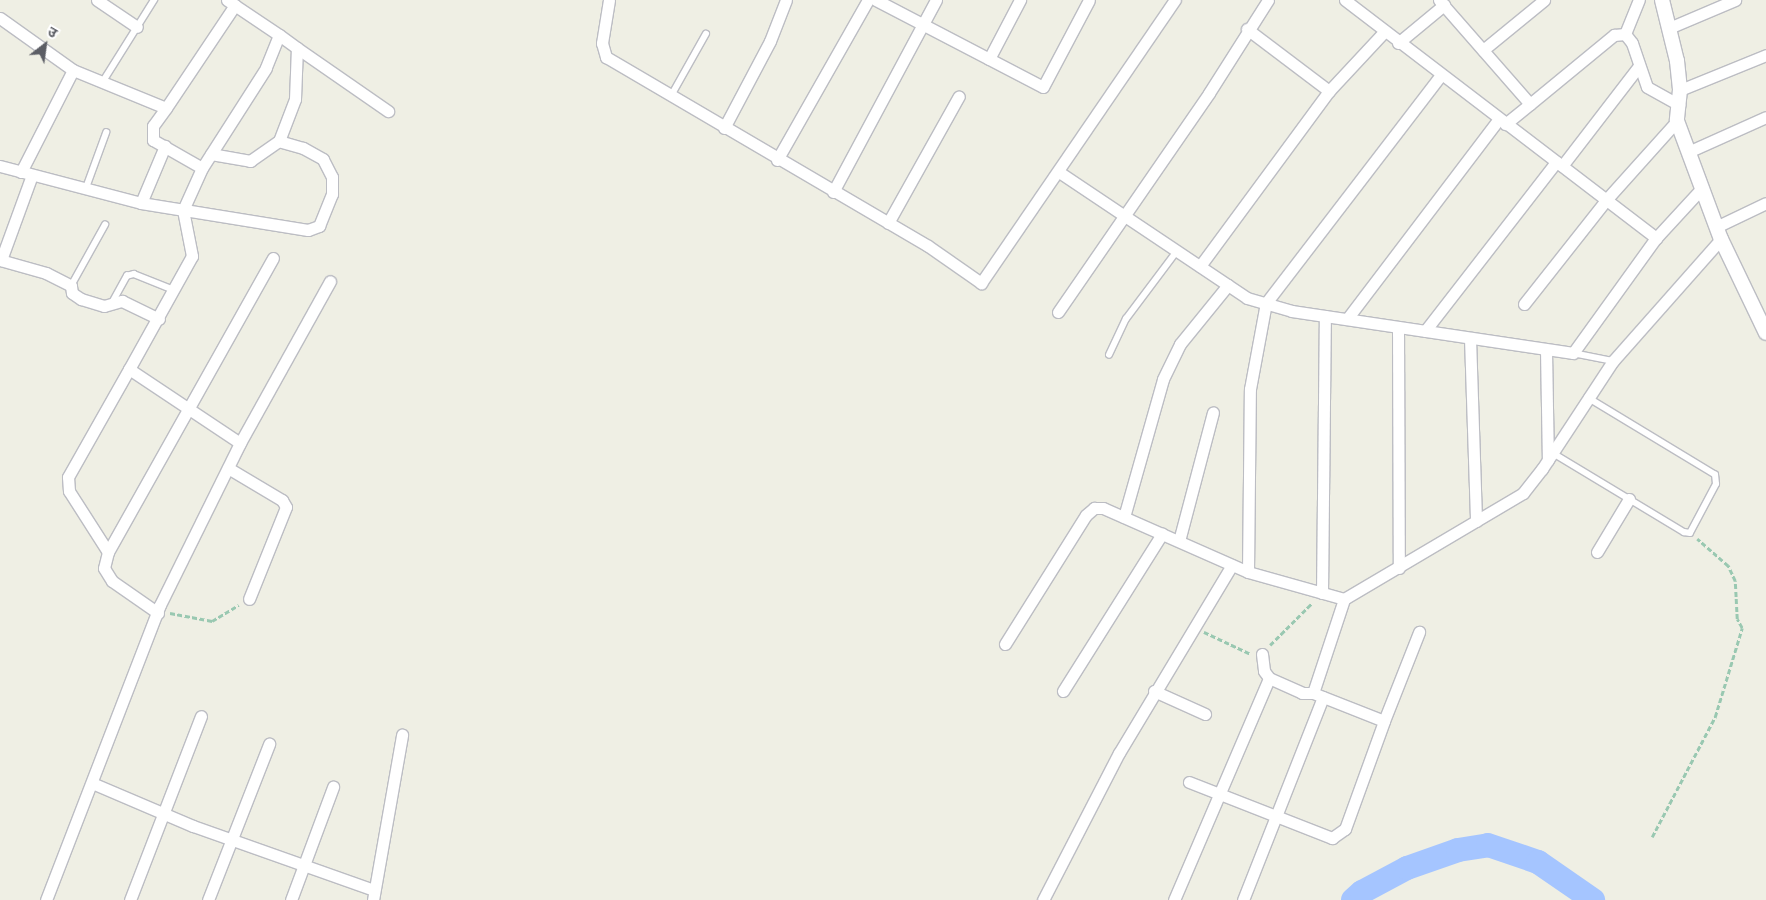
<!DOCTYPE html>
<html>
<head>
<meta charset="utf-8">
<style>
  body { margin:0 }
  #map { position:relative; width:1766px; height:900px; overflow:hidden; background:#efefe4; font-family:"DejaVu Sans","Noto Sans Devanagari",sans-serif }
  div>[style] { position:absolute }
  .river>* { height:24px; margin:-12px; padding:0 12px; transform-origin:12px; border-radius:12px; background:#a5c5ff }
  .path>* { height:2.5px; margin-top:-1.25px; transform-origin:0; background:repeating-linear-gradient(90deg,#99c8b1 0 5px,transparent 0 7.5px) }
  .roads { filter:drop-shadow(1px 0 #bcbdc3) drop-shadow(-1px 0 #bcbdc3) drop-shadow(0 1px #bcbdc3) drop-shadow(0 -1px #bcbdc3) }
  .service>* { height:5.5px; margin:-2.75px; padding:0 2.75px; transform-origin:2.75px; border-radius:2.75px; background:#fff }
  .minor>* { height:11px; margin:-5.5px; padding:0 5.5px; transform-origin:5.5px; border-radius:5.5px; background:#fff }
  .tertiary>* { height:14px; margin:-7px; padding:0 7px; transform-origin:7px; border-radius:7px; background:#fff }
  span { translate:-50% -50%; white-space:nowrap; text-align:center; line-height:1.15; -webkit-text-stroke:4.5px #fff; paint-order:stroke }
  .north { position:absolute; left:20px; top:20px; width:50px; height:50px; -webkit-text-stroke:4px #fff; paint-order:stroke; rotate:30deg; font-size:14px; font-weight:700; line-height:20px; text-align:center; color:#5c5e65 }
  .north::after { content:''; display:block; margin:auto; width:18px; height:22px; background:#5c5e65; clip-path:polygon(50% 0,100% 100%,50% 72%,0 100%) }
</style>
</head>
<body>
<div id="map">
  <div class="river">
    <div style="left:1353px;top:900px;width:12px;rotate:-42deg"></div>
    <div style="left:1362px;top:892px;width:51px;rotate:-28.1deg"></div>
    <div style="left:1407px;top:868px;width:54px;rotate:-19.4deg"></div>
    <div style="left:1458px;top:850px;width:30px;rotate:-9deg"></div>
    <div style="left:1488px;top:845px;width:53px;rotate:18.8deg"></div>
    <div style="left:1538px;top:862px;width:67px;rotate:34.6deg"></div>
  </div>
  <div class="path">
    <div style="left:170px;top:613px;width:43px;rotate:10.8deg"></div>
    <div style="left:212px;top:621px;width:31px;rotate:-31deg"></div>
    <div style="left:1204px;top:632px;width:52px;rotate:25.1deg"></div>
    <div style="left:1270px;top:645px;width:59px;rotate:-45deg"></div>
    <div style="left:1652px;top:837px;width:136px;rotate:-62.3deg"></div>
    <div style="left:1715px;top:717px;width:93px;rotate:-73.1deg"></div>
    <div style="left:1742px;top:628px;width:10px;rotate:-119deg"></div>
    <div style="left:1737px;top:619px;width:38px;rotate:-93deg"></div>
    <div style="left:1735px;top:581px;width:17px;rotate:-115deg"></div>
    <div style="left:1728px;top:566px;width:41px;rotate:-138.9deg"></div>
  </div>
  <div class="roads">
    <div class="service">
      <div style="left:102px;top:83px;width:98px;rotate:-57.9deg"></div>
      <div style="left:671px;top:96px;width:71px;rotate:-60.6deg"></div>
      <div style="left:86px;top:188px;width:59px;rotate:-70deg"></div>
      <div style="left:71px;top:286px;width:70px;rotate:-60.9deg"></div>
      <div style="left:113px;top:301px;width:29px;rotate:-61deg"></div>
      <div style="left:127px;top:276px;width:7px;rotate:-16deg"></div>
      <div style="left:134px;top:274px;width:43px;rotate:21.8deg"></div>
      <div style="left:1573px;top:353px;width:41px;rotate:11.3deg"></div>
      <div style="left:1109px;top:355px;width:40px;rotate:-65deg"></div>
      <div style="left:1126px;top:319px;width:85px;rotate:-53.1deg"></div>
      <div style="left:1553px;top:453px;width:153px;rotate:31.1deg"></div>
      <div style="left:1684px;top:532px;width:6px;rotate:9deg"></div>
      <div style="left:1690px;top:533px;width:55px;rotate:-62deg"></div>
      <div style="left:1716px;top:484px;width:9px;rotate:-96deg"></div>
      <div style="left:1715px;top:475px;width:149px;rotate:-148.8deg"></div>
    </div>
    <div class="minor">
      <div style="left:97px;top:0;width:48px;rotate:34deg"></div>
      <div style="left:227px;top:0;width:63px;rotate:33.9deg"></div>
      <div style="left:279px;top:35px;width:35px;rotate:112deg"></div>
      <div style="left:266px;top:68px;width:119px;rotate:122.6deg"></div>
      <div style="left:202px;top:168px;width:46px;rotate:114.3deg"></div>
      <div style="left:183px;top:210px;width:47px;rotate:78.9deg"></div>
      <div style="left:192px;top:256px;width:129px;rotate:119.1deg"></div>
      <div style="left:129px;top:369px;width:133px;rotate:33.7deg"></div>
      <div style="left:609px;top:0;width:44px;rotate:99.2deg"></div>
      <div style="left:602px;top:43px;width:15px;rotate:74deg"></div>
      <div style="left:606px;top:57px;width:373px;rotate:30.4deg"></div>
      <div style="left:928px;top:246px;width:65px;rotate:34.9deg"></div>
      <div style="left:981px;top:283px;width:343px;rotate:-55.6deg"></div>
      <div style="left:876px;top:0;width:188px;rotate:27.5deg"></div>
      <div style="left:1043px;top:87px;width:98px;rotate:-62.1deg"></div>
      <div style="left:1345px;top:0;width:392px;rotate:37.4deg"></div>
      <div style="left:1439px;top:0;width:138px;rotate:48.8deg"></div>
      <div style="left:1530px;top:104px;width:32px;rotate:141deg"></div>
      <div style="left:0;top:18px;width:90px;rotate:35.5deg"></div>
      <div style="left:73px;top:70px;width:100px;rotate:22.2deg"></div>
      <div style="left:166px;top:108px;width:22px;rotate:126deg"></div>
      <div style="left:153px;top:126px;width:14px;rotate:90deg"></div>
      <div style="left:153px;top:140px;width:56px;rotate:29.7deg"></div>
      <div style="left:1669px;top:28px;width:72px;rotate:-23deg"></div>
      <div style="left:1247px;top:29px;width:103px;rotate:37.1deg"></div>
      <div style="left:1625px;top:34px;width:37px;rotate:-68deg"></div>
      <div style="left:1398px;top:43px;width:60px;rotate:-39.6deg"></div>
      <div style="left:297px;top:48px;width:111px;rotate:34.7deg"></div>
      <div style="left:1483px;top:50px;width:79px;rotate:-39.3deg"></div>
      <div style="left:989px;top:59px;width:67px;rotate:-62.3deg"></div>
      <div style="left:1680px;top:90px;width:93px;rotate:-22.1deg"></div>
      <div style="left:1530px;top:104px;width:109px;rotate:-39.4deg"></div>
      <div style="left:1614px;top:35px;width:11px;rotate:-5deg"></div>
      <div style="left:1625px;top:34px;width:11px;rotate:52deg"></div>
      <div style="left:1632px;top:43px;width:46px;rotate:71.2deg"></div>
      <div style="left:1647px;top:87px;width:37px;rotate:29deg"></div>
      <div style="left:166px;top:108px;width:124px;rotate:-56.2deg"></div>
      <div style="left:724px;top:128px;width:98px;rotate:-62.1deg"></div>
      <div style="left:770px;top:41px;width:44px;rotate:-68.7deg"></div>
      <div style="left:1688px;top:152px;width:85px;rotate:-24.2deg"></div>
      <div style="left:211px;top:154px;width:40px;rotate:10deg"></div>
      <div style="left:250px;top:161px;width:35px;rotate:-35deg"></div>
      <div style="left:279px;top:141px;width:45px;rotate:-69.1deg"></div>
      <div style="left:295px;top:99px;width:51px;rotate:-87.8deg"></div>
      <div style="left:297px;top:48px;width:22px;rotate:-144deg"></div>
      <div style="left:777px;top:160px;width:184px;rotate:-60.4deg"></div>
      <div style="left:0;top:166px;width:146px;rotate:14.7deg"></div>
      <div style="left:141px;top:203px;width:169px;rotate:9.2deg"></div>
      <div style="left:308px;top:230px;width:12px;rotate:-20deg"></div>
      <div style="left:319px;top:226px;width:35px;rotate:-68deg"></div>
      <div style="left:332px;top:194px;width:17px;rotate:-90deg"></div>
      <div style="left:332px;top:177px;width:20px;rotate:-117deg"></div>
      <div style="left:323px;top:159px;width:23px;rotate:-151deg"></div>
      <div style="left:303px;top:148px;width:25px;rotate:-164deg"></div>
      <div style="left:1562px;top:166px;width:126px;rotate:-52.4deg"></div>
      <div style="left:21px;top:172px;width:114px;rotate:-63deg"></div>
      <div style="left:1059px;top:172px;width:226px;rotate:33.8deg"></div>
      <div style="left:1247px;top:298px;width:47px;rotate:16.1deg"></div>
      <div style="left:1292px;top:311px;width:284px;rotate:8.5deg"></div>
      <div style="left:1573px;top:353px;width:142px;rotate:-54.2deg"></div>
      <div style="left:1656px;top:238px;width:67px;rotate:-47.4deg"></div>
      <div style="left:833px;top:192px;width:218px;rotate:-61.8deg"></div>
      <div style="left:141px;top:203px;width:62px;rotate:-67.2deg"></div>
      <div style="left:888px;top:223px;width:145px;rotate:-60.8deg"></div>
      <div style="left:1716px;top:227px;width:55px;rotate:-25.6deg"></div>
      <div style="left:0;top:260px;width:48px;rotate:15.8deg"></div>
      <div style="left:46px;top:273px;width:28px;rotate:27deg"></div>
      <div style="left:71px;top:286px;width:7px;rotate:82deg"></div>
      <div style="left:72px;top:293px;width:11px;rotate:34deg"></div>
      <div style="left:81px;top:299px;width:24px;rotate:17deg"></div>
      <div style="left:104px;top:306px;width:19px;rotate:-16deg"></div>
      <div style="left:122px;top:301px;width:41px;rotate:25.9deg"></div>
      <div style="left:1px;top:260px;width:90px;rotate:-70deg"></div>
      <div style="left:1200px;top:266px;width:217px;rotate:-53.6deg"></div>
      <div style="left:1329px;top:91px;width:81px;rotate:-47deg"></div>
      <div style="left:1524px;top:304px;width:132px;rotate:-51.7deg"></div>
      <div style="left:1606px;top:200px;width:106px;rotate:-48.1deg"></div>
      <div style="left:1058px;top:312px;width:266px;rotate:-55.4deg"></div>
      <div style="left:1209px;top:93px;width:110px;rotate:-57.6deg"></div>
      <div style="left:1347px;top:319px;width:251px;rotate:-52.8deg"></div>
      <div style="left:1398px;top:327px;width:241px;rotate:89.8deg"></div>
      <div style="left:1425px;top:331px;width:214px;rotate:-52.2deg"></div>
      <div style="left:1470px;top:338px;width:183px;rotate:88.1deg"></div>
      <div style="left:1546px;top:350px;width:110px;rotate:89deg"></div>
      <div style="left:228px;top:468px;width:63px;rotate:30.7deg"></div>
      <div style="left:282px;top:500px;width:8px;rotate:60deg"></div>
      <div style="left:286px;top:507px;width:99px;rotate:111.9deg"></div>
      <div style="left:1124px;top:517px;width:143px;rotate:-74.2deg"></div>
      <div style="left:1163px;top:379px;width:39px;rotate:-64deg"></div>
      <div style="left:1180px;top:344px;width:76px;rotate:-50.9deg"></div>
      <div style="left:1179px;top:541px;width:133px;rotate:-75.2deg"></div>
      <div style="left:108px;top:552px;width:72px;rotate:-122.6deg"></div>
      <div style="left:69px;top:491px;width:14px;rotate:-94deg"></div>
      <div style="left:68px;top:477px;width:124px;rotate:-60.5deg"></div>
      <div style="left:1597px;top:552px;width:62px;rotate:-58.9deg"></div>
      <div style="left:1248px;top:572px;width:100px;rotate:15.7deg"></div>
      <div style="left:1344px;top:599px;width:208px;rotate:-30.6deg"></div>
      <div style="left:1523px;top:493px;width:31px;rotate:-52deg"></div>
      <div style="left:1542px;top:469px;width:129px;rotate:-56.7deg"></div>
      <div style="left:1613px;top:361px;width:163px;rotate:-48.5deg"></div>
      <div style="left:1322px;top:593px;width:277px;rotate:-89.4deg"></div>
      <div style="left:158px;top:613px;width:56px;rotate:-145.2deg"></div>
      <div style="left:112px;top:581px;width:15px;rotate:-122deg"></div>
      <div style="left:104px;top:568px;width:16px;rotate:-76deg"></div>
      <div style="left:108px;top:552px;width:337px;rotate:-60.7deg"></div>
      <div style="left:1005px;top:644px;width:152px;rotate:-57.9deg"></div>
      <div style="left:1086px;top:515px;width:11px;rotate:-41deg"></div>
      <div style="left:1094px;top:508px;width:9px"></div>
      <div style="left:1103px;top:508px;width:158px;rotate:23.8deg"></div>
      <div style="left:1248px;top:572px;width:183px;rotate:-89.4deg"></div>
      <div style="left:1250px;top:389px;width:87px;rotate:-79.5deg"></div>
      <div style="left:1266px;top:303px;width:287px;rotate:-52.5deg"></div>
      <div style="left:1262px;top:654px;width:17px;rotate:83deg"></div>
      <div style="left:1264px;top:671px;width:9px;rotate:54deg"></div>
      <div style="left:1269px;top:678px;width:36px;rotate:24deg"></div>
      <div style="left:1302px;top:693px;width:11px"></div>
      <div style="left:1313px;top:693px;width:99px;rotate:-71.7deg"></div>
      <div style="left:1063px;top:691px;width:186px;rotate:-57.8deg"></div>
      <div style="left:1154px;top:691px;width:56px;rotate:24.3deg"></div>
      <div style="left:1313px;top:693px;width:76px;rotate:21.5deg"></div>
      <div style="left:1384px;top:721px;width:96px;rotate:-68.5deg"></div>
      <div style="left:1189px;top:782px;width:154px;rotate:21.4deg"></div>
      <div style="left:1332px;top:838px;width:16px;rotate:-35deg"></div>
      <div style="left:1345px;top:829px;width:115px;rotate:-70.1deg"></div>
      <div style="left:92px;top:783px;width:110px;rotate:23.1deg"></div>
      <div style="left:193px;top:826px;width:192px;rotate:19.5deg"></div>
      <div style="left:46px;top:900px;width:316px;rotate:-68.9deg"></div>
      <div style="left:160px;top:605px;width:181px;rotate:-63.7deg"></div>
      <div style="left:240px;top:443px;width:185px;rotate:-60.9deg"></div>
      <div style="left:130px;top:900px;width:197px;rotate:-68.9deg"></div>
      <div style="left:208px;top:900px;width:168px;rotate:-68.6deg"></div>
      <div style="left:291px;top:900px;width:121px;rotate:-69.6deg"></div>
      <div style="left:373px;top:900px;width:168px;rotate:-80deg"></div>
      <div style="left:1043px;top:900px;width:165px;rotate:-62.7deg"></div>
      <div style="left:1119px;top:753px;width:219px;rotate:-59deg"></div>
      <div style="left:1174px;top:900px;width:241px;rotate:-66.8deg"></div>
      <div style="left:1243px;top:900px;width:218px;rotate:-68.5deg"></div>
    </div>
    <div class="tertiary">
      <div style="left:1662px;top:0;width:63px;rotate:76.2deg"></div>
      <div style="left:1677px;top:61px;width:29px;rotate:84deg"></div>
      <div style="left:1680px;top:90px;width:31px;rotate:96deg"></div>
      <div style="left:1677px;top:121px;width:126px;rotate:69.6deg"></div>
      <div style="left:1721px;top:239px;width:104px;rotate:64.4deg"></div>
    </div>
  </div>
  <div class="north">उ</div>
</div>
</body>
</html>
